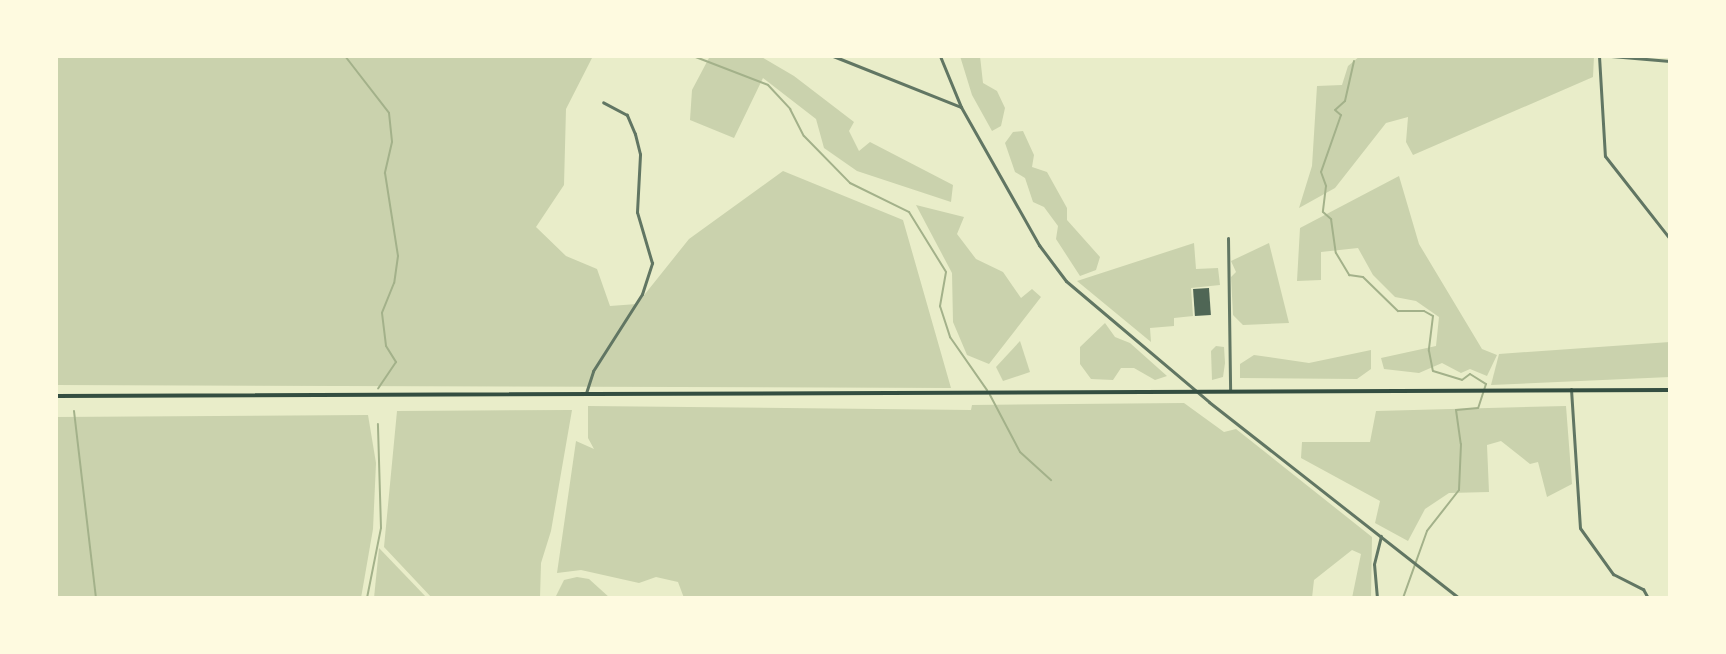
<!DOCTYPE html>
<html>
<head>
<meta charset="utf-8">
<style>
  body { margin:0 }
  #map { position:relative; width:1726px; height:654px; overflow:hidden; background:#e9edc9; font-family:"Alegreya Sans",sans-serif }
  div>[style] { position:absolute }
  .green>* { inset:0; background:#cad2ad }
  .stream>* { height:2px; margin:-1px; padding:0 1px; transform-origin:1px; border-radius:1px; background:#a3b18a }
  .building>* { inset:0; background:#4f6655; transform-origin:0 0 }
  .minor>* { height:3px; margin:-1.5px; padding:0 1.5px; transform-origin:1.5px; border-radius:1.5px; background:#617663 }
  .secondary>* { height:4px; margin:-2px; padding:0 2px; transform-origin:2px; border-radius:2px; background:#344e41 }
  span { translate:-50% -50%; white-space:nowrap; text-align:center; line-height:1.15; -webkit-text-stroke:6px #fefae0; paint-order:stroke }
  .frame { position:absolute; inset:0; border:58px solid #fefae0; pointer-events:none }
</style>
</head>
<body>
<div id="map">
  <div class="green">
    <div style="clip-path:polygon(56px 56px,593px 56px,566px 109px,564px 185px,536px 227px,566px 256px,597px 269px,610px 306px,637px 304px,689px 239px,783px 171px,903px 220px,951px 388px,56px 385px)"></div>
    <div style="clip-path:polygon(710px 56px,760px 56px,794px 76px,854px 122px,849px 131px,859px 151px,870px 142px,953px 185px,951px 202px,857px 171px,824px 148px,816px 119px,763px 78px,734px 138px,690px 120px,692px 90px)"></div>
    <div style="clip-path:polygon(960px 56px,980px 56px,983px 83px,997px 91px,1005px 108px,1001px 126px,992px 131px,972px 95px)"></div>
    <div style="clip-path:polygon(1360px 56px,1594px 56px,1593px 77px,1413px 155px,1406px 142px,1408px 117px,1386px 123px,1335px 188px,1299px 208px,1312px 166px,1317px 86px,1342px 85px,1348px 66px)"></div>
    <div style="clip-path:polygon(1023px 131px,1034px 155px,1032px 167px,1047px 172px,1067px 208px,1067px 220px,1100px 257px,1096px 270px,1080px 276px,1056px 239px,1058px 226px,1044px 207px,1033px 202px,1025px 178px,1015px 172px,1005px 143px,1013px 132px)"></div>
    <div style="clip-path:polygon(1399px 176px,1419px 244px,1482px 349px,1497px 355px,1487px 376px,1470px 369px,1461px 373px,1442px 363px,1419px 373px,1384px 369px,1381px 358px,1436px 346px,1439px 317px,1416px 301px,1395px 297px,1373px 275px,1358px 248px,1321px 252px,1321px 280px,1297px 281px,1300px 228px)"></div>
    <div style="clip-path:polygon(916px 205px,964px 217px,957px 234px,976px 259px,1003px 272px,1021px 298px,1032px 289px,1041px 297px,989px 364px,967px 355px,953px 322px,952px 273px)"></div>
    <div style="clip-path:polygon(1194px 243px,1196px 269px,1218px 268px,1220px 285px,1191px 288px,1193px 316px,1174px 318px,1174px 326px,1150px 328px,1151px 342px,1077px 281px)"></div>
    <div style="clip-path:polygon(1269px 243px,1289px 323px,1243px 325px,1233px 315px,1231px 277px,1236px 272px,1231px 261px)"></div>
    <div style="clip-path:polygon(1105px 323px,1115px 337px,1130px 343px,1167px 376px,1155px 380px,1134px 368px,1121px 368px,1113px 380px,1091px 379px,1080px 364px,1080px 347px)"></div>
    <div style="clip-path:polygon(1020px 341px,1030px 372px,1003px 381px,996px 367px)"></div>
    <div style="clip-path:polygon(1670px 342px,1670px 377px,1491px 385px,1499px 354px)"></div>
    <div style="clip-path:polygon(1216px 346px,1224px 347px,1225px 363px,1223px 377px,1212px 380px,1211px 351px)"></div>
    <div style="clip-path:polygon(1371px 350px,1371px 369px,1357px 379px,1240px 378px,1240px 364px,1254px 355px,1309px 363px)"></div>
    <div style="clip-path:polygon(1184px 403px,1224px 432px,1236px 429px,1372px 537px,1371px 598px,1352px 598px,1361px 554px,1352px 550px,1314px 580px,1312px 598px,684px 598px,678px 582px,656px 577px,639px 583px,581px 570px,557px 573px,576px 441px,594px 449px,588px 438px,588px 406px,971px 410px,972px 405px)"></div>
    <div style="clip-path:polygon(1566px 406px,1572px 484px,1547px 497px,1538px 462px,1530px 464px,1501px 441px,1487px 445px,1489px 492px,1449px 493px,1425px 509px,1408px 541px,1375px 523px,1380px 501px,1301px 458px,1302px 442px,1370px 442px,1376px 411px)"></div>
    <div style="clip-path:polygon(572px 410px,551px 531px,541px 563px,540px 598px,432px 598px,384px 547px,397px 411px)"></div>
    <div style="clip-path:polygon(368px 415px,376px 463px,373px 529px,361px 598px,56px 598px,56px 417px)"></div>
    <div style="clip-path:polygon(379px 548px,427px 598px,374px 598px)"></div>
    <div style="clip-path:polygon(577px 577px,589px 579px,610px 598px,555px 598px,564px 580px)"></div>
  </div>
  <div class="stream">
    <div style="left:345px;top:56px;width:72px;rotate:52.3deg"></div>
    <div style="left:389px;top:113px;width:29px;rotate:84deg"></div>
    <div style="left:392px;top:142px;width:32px;rotate:103deg"></div>
    <div style="left:385px;top:173px;width:84px;rotate:81.1deg"></div>
    <div style="left:398px;top:256px;width:27px;rotate:98deg"></div>
    <div style="left:394px;top:283px;width:32px;rotate:112deg"></div>
    <div style="left:382px;top:313px;width:33px;rotate:83deg"></div>
    <div style="left:386px;top:346px;width:19px;rotate:58deg"></div>
    <div style="left:396px;top:362px;width:32px;rotate:124deg"></div>
    <div style="left:693px;top:56px;width:80px;rotate:21.1deg"></div>
    <div style="left:768px;top:85px;width:33px;rotate:47deg"></div>
    <div style="left:790px;top:109px;width:30px;rotate:63deg"></div>
    <div style="left:804px;top:136px;width:66px;rotate:45.6deg"></div>
    <div style="left:850px;top:183px;width:66px;rotate:26.2deg"></div>
    <div style="left:909px;top:212px;width:70px;rotate:58.3deg"></div>
    <div style="left:946px;top:272px;width:35px;rotate:100deg"></div>
    <div style="left:940px;top:306px;width:33px;rotate:72deg"></div>
    <div style="left:950px;top:337px;width:65px;rotate:55.1deg"></div>
    <div style="left:1354px;top:61px;width:41px;rotate:102.7deg"></div>
    <div style="left:1345px;top:101px;width:13px;rotate:138deg"></div>
    <div style="left:1335px;top:110px;width:8px;rotate:40deg"></div>
    <div style="left:1341px;top:115px;width:60px;rotate:109.3deg"></div>
    <div style="left:1321px;top:172px;width:15px;rotate:70deg"></div>
    <div style="left:1326px;top:186px;width:26px;rotate:97deg"></div>
    <div style="left:1323px;top:212px;width:11px;rotate:41deg"></div>
    <div style="left:1331px;top:219px;width:34px;rotate:82deg"></div>
    <div style="left:1336px;top:253px;width:26px;rotate:59deg"></div>
    <div style="left:1349px;top:275px;width:14px;rotate:8deg"></div>
    <div style="left:1363px;top:277px;width:49px;rotate:44.2deg"></div>
    <div style="left:1398px;top:311px;width:26px"></div>
    <div style="left:1424px;top:311px;width:10px;rotate:29deg"></div>
    <div style="left:1433px;top:316px;width:35px;rotate:97deg"></div>
    <div style="left:1429px;top:351px;width:20px;rotate:79deg"></div>
    <div style="left:1433px;top:371px;width:30px;rotate:17deg"></div>
    <div style="left:1462px;top:380px;width:10px;rotate:-37deg"></div>
    <div style="left:1470px;top:374px;width:19px;rotate:32deg"></div>
    <div style="left:1486px;top:384px;width:25px;rotate:108deg"></div>
    <div style="left:1478px;top:408px;width:22px;rotate:175deg"></div>
    <div style="left:1456px;top:410px;width:34px;rotate:82deg"></div>
    <div style="left:1461px;top:444px;width:46px;rotate:92.5deg"></div>
    <div style="left:1459px;top:490px;width:52px;rotate:128deg"></div>
    <div style="left:1427px;top:531px;width:71px;rotate:109.7deg"></div>
    <div style="left:990px;top:395px;width:64px;rotate:62.2deg"></div>
    <div style="left:1020px;top:452px;width:42px;rotate:42.1deg"></div>
    <div style="left:74px;top:411px;width:188px;rotate:83.3deg"></div>
    <div style="left:367px;top:598px;width:71px;rotate:-78.7deg"></div>
    <div style="left:381px;top:528px;width:104px;rotate:-91.7deg"></div>
  </div>
  <div class="building">
    <div style="left:1209px;top:288px;width:27px;height:16px;rotate:86deg"></div>
  </div>
  <div class="minor">
    <div style="left:833px;top:56px;width:138px;rotate:21.7deg"></div>
    <div style="left:961px;top:107px;width:159px;rotate:60.5deg"></div>
    <div style="left:1039px;top:245px;width:45px;rotate:53.1deg"></div>
    <div style="left:1066px;top:281px;width:187px;rotate:40.2deg"></div>
    <div style="left:1209px;top:402px;width:318px;rotate:38.1deg"></div>
    <div style="left:940px;top:56px;width:55px;rotate:67.6deg"></div>
    <div style="left:1599px;top:56px;width:100px;rotate:86.6deg"></div>
    <div style="left:1605px;top:156px;width:105px;rotate:51.9deg"></div>
    <div style="left:1611px;top:56px;width:59px;rotate:4.8deg"></div>
    <div style="left:1228px;top:238px;width:152px;rotate:89.2deg"></div>
    <div style="left:1571px;top:389px;width:139px;rotate:86.3deg"></div>
    <div style="left:1580px;top:528px;width:57px;rotate:54.3deg"></div>
    <div style="left:1613px;top:574px;width:34px;rotate:27deg"></div>
    <div style="left:1643px;top:589px;width:10px;rotate:61deg"></div>
    <div style="left:586px;top:393px;width:23px;rotate:-72deg"></div>
    <div style="left:593px;top:371px;width:91px;rotate:-57.5deg"></div>
    <div style="left:642px;top:294px;width:33px;rotate:-72deg"></div>
    <div style="left:652px;top:263px;width:53px;rotate:-106.4deg"></div>
    <div style="left:637px;top:212px;width:58px;rotate:-87deg"></div>
    <div style="left:640px;top:154px;width:21px;rotate:-104deg"></div>
    <div style="left:635px;top:134px;width:21px;rotate:-113deg"></div>
    <div style="left:627px;top:115px;width:27px;rotate:-152deg"></div>
    <div style="left:1377px;top:598px;width:34px;rotate:-95deg"></div>
    <div style="left:1374px;top:564px;width:29px;rotate:-76deg"></div>
  </div>
  <div class="secondary">
    <div style="left:56px;top:396px;width:1614px;rotate:-0.21deg"></div>
  </div>
  <div class="frame"></div>
</div>
</body>
</html>
